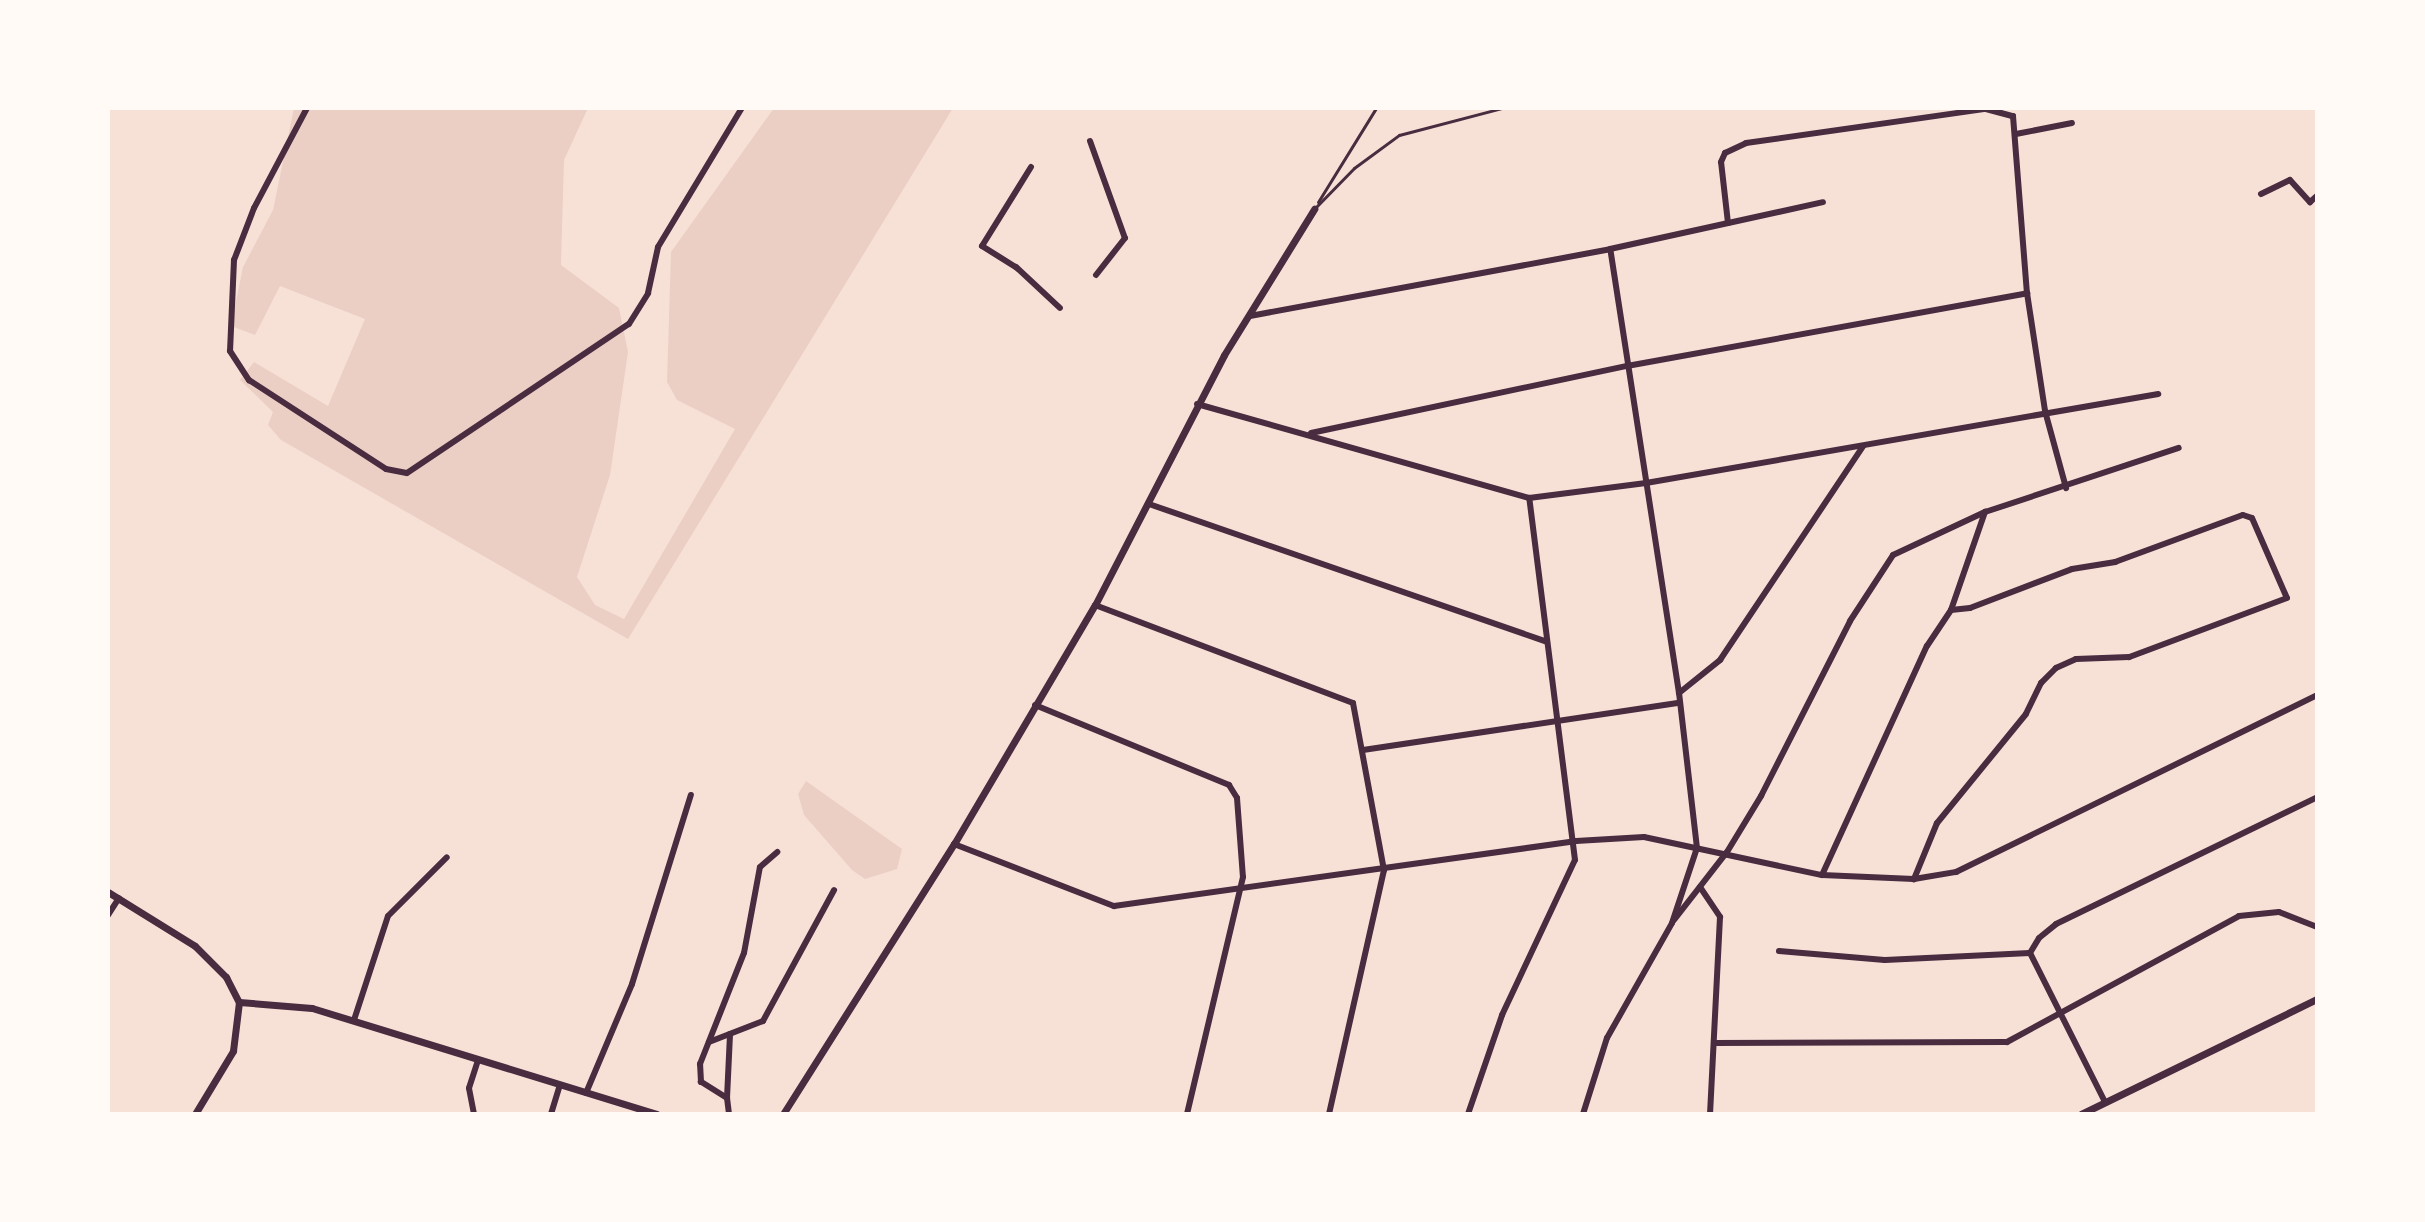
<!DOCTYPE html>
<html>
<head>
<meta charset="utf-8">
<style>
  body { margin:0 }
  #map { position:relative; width:2425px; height:1222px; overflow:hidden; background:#f7e1d7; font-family:Helvetica,sans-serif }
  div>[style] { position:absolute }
  .green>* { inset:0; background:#ebcfc5 }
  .service>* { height:3px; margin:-1.5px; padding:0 1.5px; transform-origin:1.5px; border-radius:1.5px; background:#4a2c40 }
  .minor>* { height:6px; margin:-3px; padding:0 3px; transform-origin:3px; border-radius:3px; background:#4a2c40 }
  .tertiary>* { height:7px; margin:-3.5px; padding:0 3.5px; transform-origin:3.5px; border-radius:3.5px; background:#4a2c40 }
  span { translate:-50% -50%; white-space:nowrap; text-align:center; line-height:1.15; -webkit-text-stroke:6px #fffaf5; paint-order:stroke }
  .frame { position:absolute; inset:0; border:110px solid #fffaf5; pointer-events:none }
</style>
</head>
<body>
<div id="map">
  <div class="green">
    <div style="clip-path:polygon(294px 108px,588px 108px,564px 160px,561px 265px,619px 308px,628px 352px,610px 475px,577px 577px,595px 605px,624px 619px,735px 429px,677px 400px,667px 382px,671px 252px,774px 108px,953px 108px,628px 639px,281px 440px,268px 425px,273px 412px,240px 380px,254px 362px,328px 406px,365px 319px,280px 286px,255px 335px,231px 326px,243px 267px,273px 210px)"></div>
    <div style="clip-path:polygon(806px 781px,902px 849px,897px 869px,865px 879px,852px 870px,804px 815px,798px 794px)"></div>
  </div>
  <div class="service">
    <div style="left:1318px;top:202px;width:110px;rotate:-58.3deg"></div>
    <div style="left:1314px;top:209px;width:57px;rotate:-45.7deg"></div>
    <div style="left:1354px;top:168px;width:56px;rotate:-36.3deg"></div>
    <div style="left:1399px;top:135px;width:106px;rotate:-14.7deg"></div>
  </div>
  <div class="minor">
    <div style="left:307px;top:108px;width:113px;rotate:117.9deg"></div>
    <div style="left:254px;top:208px;width:56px;rotate:111deg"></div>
    <div style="left:234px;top:260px;width:91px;rotate:92.5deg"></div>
    <div style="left:230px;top:351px;width:35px;rotate:57deg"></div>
    <div style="left:249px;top:380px;width:163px;rotate:33deg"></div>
    <div style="left:386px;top:469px;width:21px;rotate:11deg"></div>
    <div style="left:407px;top:473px;width:267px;rotate:-33.9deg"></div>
    <div style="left:629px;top:324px;width:36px;rotate:-58deg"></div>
    <div style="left:648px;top:293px;width:47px;rotate:-77.7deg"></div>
    <div style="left:658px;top:247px;width:162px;rotate:-58.9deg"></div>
    <div style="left:2016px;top:134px;width:57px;rotate:-11.1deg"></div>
    <div style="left:1090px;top:141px;width:103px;rotate:70.2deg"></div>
    <div style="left:1125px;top:238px;width:47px;rotate:128.1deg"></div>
    <div style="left:1031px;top:167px;width:93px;rotate:121.8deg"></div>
    <div style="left:982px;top:246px;width:40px;rotate:32deg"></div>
    <div style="left:1016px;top:267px;width:60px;rotate:43deg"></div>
    <div style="left:2261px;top:194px;width:32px;rotate:-26deg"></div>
    <div style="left:2290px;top:180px;width:30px;rotate:48deg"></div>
    <div style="left:2310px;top:202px;width:9px;rotate:-41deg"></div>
    <div style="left:1728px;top:223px;width:61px;rotate:-96.5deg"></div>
    <div style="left:1721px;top:162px;width:10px;rotate:-66deg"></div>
    <div style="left:1725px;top:153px;width:23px;rotate:-25deg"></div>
    <div style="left:1746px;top:143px;width:242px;rotate:-8.1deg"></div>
    <div style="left:1986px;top:109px;width:28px;rotate:15deg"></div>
    <div style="left:2013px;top:116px;width:178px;rotate:85.5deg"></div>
    <div style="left:2027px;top:293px;width:119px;rotate:81.3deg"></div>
    <div style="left:2045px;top:411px;width:80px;rotate:74.7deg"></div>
    <div style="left:1250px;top:316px;width:366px;rotate:-10.5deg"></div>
    <div style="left:1610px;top:249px;width:218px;rotate:-12.4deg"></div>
    <div style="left:1197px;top:404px;width:345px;rotate:15.8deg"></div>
    <div style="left:1529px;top:498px;width:118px;rotate:-7.3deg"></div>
    <div style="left:1646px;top:483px;width:520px;rotate:-9.86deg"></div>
    <div style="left:1311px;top:433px;width:323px;rotate:-12deg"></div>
    <div style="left:1627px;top:366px;width:407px;rotate:-10.3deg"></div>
    <div style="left:1149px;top:504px;width:419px;rotate:19.1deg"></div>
    <div style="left:1095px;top:605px;width:276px;rotate:20.8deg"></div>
    <div style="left:1353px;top:703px;width:170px;rotate:79.5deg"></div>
    <div style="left:1384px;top:870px;width:250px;rotate:102.7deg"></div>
    <div style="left:1951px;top:610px;width:104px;rotate:-70.9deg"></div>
    <div style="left:1679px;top:693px;width:53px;rotate:-38.8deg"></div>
    <div style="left:1720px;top:660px;width:257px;rotate:-56.2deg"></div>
    <div style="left:1035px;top:705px;width:210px;rotate:22.4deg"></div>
    <div style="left:1229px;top:785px;width:15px;rotate:58deg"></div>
    <div style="left:1237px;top:798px;width:79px;rotate:85.7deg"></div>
    <div style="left:1243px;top:877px;width:244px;rotate:103.3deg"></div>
    <div style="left:1363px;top:750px;width:318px;rotate:-8.5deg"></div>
    <div style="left:954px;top:844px;width:172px;rotate:21.2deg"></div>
    <div style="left:1114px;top:906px;width:467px;rotate:-8deg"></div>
    <div style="left:1576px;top:841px;width:68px;rotate:-3.4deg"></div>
    <div style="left:1644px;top:837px;width:182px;rotate:12.1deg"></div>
    <div style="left:1822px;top:875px;width:92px;rotate:2.5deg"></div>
    <div style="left:1914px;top:879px;width:43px;rotate:-9.5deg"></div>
    <div style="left:1956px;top:872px;width:402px;rotate:-26.1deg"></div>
    <div style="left:1822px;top:875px;width:252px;rotate:-65.4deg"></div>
    <div style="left:1927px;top:646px;width:43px;rotate:-56.3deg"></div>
    <div style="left:1951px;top:610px;width:19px;rotate:-6deg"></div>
    <div style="left:1970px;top:608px;width:109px;rotate:-20.9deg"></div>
    <div style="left:2072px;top:569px;width:44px;rotate:-9.2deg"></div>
    <div style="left:2115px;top:562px;width:136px;rotate:-20.2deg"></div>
    <div style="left:2243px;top:515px;width:9px;rotate:18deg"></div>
    <div style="left:2252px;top:518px;width:87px;rotate:66.4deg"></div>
    <div style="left:2287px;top:598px;width:169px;rotate:159.5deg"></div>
    <div style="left:2129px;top:657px;width:53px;rotate:177.8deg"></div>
    <div style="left:2076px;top:659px;width:22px;rotate:156deg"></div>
    <div style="left:2056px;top:668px;width:21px;rotate:135deg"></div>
    <div style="left:2041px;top:683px;width:34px;rotate:116deg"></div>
    <div style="left:2026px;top:714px;width:141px;rotate:129.2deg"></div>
    <div style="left:1937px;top:823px;width:61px;rotate:112.3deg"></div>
    <div style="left:1700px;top:887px;width:36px;rotate:56deg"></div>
    <div style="left:1720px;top:917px;width:197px;rotate:92.9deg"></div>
    <div style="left:108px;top:915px;width:20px;rotate:-57deg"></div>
    <div style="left:1674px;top:920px;width:86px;rotate:-52.1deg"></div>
    <div style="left:1727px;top:852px;width:66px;rotate:-58.7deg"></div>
    <div style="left:1761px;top:796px;width:196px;rotate:-63deg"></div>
    <div style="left:1850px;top:621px;width:79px;rotate:-56.9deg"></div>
    <div style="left:1893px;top:555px;width:102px;rotate:-25.1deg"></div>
    <div style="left:1985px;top:512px;width:204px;rotate:-18.3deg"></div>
    <div style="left:1779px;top:951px;width:106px;rotate:4.9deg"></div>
    <div style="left:1885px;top:960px;width:145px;rotate:-2.8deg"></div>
    <div style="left:354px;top:1020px;width:109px;rotate:-71.9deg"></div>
    <div style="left:388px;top:916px;width:83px;rotate:-45deg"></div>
    <div style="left:709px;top:1042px;width:58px;rotate:-21.3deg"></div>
    <div style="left:763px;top:1021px;width:149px;rotate:-61.5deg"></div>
    <div style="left:1714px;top:1043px;width:293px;rotate:-0.2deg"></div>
    <div style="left:2007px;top:1042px;width:264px;rotate:-28.5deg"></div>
    <div style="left:2239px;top:916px;width:40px;rotate:-5.7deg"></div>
    <div style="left:2279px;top:912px;width:41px;rotate:21.5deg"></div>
    <div style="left:586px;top:1093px;width:118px;rotate:-67.1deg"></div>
    <div style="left:632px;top:984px;width:198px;rotate:-72.7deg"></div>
    <div style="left:727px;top:1098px;width:64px;rotate:-87.3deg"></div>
    <div style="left:2104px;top:1100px;width:165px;rotate:-116.7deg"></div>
    <div style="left:2030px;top:953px;width:17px;rotate:-59deg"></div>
    <div style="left:2039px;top:938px;width:22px;rotate:-39deg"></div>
    <div style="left:2056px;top:924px;width:290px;rotate:-25.9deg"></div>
    <div style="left:474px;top:1114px;width:26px;rotate:-101deg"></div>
    <div style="left:469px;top:1088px;width:29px;rotate:-72deg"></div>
    <div style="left:551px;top:1114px;width:30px;rotate:-73deg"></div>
    <div style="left:729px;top:1114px;width:16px;rotate:-97deg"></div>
    <div style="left:727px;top:1098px;width:31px;rotate:-148deg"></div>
    <div style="left:701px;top:1082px;width:18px;rotate:-93deg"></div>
    <div style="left:700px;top:1064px;width:119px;rotate:-68.4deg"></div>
    <div style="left:744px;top:953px;width:87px;rotate:-79.5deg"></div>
    <div style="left:760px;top:867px;width:23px;rotate:-41deg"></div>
    <div style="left:1468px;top:1114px;width:105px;rotate:-71deg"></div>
    <div style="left:1502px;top:1015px;width:171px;rotate:-64.8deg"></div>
    <div style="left:1575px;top:860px;width:365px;rotate:-97.2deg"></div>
    <div style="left:1583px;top:1114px;width:80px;rotate:-72.5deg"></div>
    <div style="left:1607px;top:1038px;width:132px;rotate:-60.5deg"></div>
    <div style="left:1672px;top:923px;width:79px;rotate:-71.6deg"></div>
    <div style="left:1697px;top:848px;width:156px;rotate:-96.6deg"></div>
    <div style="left:1679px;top:693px;width:449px;rotate:-98.8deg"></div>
  </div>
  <div class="tertiary">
    <div style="left:108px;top:892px;width:102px;rotate:31.8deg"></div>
    <div style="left:195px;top:946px;width:44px;rotate:45deg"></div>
    <div style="left:226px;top:977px;width:28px;rotate:63deg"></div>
    <div style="left:239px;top:1002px;width:49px;rotate:97deg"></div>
    <div style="left:233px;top:1051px;width:74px;rotate:121.1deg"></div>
    <div style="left:239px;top:1002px;width:73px;rotate:4.7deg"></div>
    <div style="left:312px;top:1008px;width:361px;rotate:17.1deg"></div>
    <div style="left:783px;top:1114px;width:320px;rotate:-57.7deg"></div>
    <div style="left:954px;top:844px;width:277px;rotate:-59.5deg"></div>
    <div style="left:1095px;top:605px;width:281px;rotate:-62.7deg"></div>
    <div style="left:1224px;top:355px;width:172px;rotate:-58.3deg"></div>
    <div style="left:2081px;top:1114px;width:263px;rotate:-26deg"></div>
  </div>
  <div class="frame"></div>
</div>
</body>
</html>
